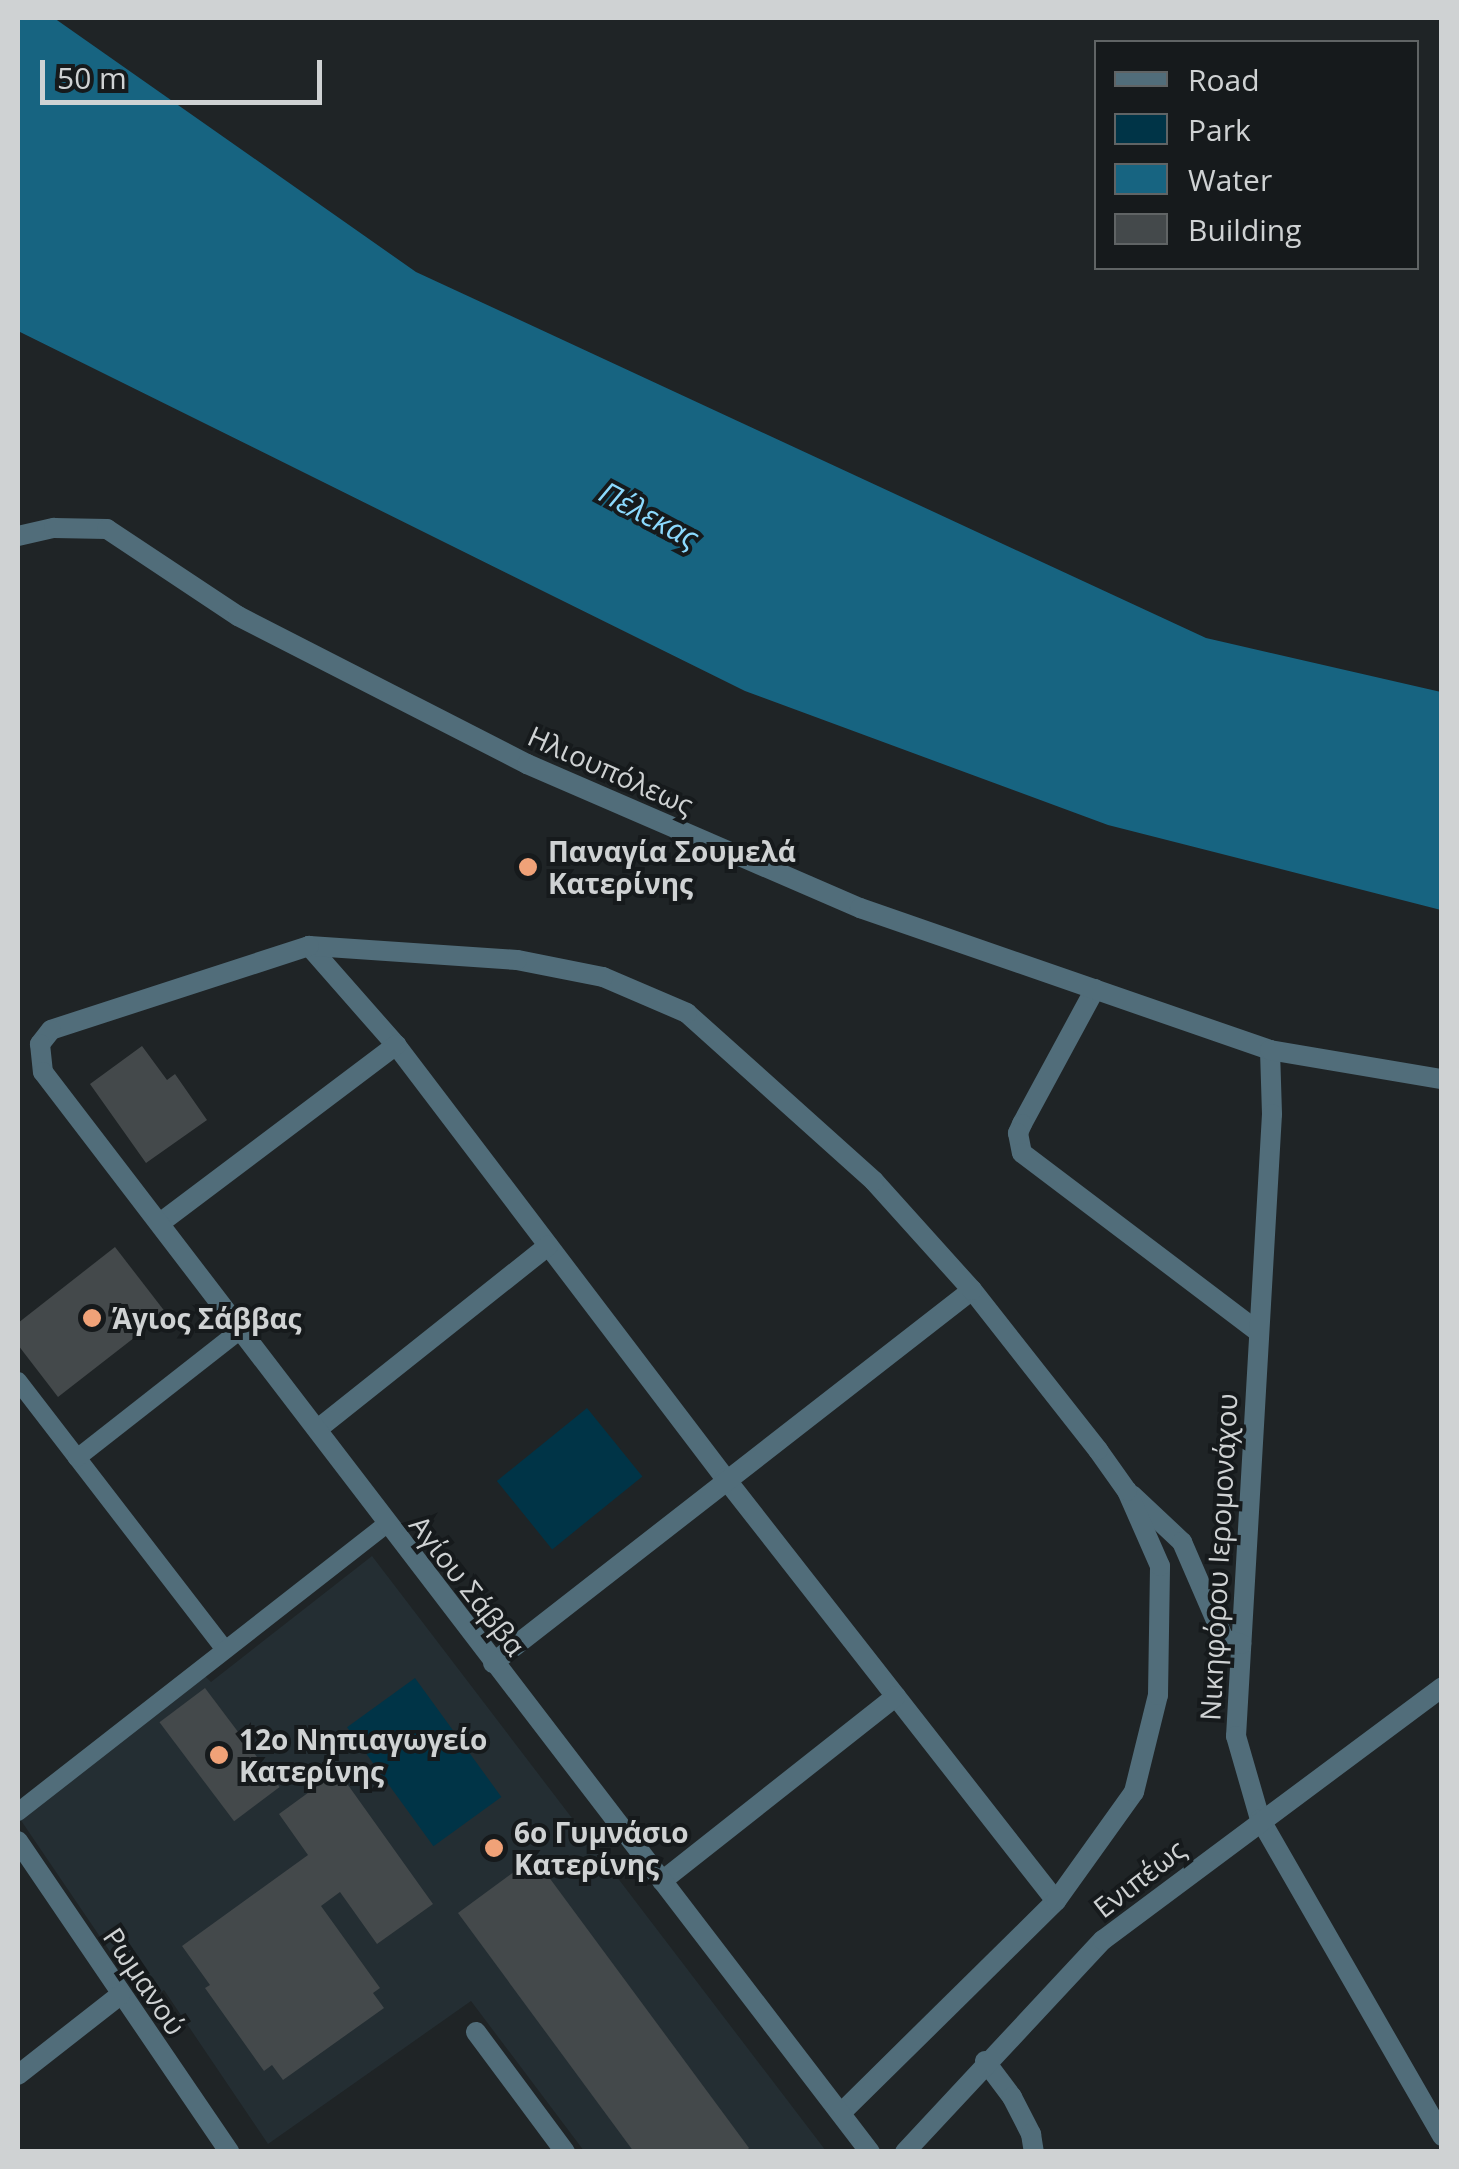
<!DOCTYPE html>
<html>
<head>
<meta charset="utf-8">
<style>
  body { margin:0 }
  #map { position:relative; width:1459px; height:2169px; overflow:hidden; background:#1f2426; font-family:"Open Sans",sans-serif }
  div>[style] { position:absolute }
  .built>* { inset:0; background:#242e33 }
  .green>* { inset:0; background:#003447; transform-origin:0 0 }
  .water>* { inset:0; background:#176481 }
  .building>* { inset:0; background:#44494b; transform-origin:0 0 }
  .service>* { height:18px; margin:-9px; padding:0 9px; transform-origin:9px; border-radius:9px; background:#516d7a }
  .minor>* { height:20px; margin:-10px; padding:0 10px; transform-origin:10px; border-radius:10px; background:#516d7a }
  .tertiary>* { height:20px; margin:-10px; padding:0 10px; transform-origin:10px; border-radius:10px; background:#516d7a }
  .dots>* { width:28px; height:28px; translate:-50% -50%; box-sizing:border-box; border:5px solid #161a1c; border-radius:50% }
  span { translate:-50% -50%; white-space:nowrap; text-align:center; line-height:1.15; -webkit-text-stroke:8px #161a1c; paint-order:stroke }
  .street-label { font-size:28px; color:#cfd2d3 }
  .poi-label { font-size:28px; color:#cfd2d3; font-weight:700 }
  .left { translate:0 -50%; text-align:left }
  .water-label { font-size:30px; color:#8cdafe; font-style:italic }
  .frame { position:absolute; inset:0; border:20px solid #cfd2d3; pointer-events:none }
  .legend { position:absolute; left:1094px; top:40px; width:325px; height:230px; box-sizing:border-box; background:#161a1c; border:2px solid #606465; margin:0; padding:12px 18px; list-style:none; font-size:30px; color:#cfd2d3 }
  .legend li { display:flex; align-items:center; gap:20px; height:50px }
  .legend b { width:50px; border:2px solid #606465 }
  .scale { position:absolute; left:40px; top:60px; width:282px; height:45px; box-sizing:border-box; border:5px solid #cfd2d3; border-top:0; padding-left:12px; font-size:30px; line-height:35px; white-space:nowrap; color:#cfd2d3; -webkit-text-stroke:8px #161a1c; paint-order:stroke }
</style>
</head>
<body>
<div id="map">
  <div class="built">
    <div style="clip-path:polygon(372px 1556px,826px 2151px,584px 2151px,471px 2001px,268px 2144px,164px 1990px,145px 2003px,20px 1819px,205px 1676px,211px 1682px)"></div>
  </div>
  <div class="green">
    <div style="left:587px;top:1408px;width:88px;height:116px;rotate:51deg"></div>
    <div style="left:415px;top:1678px;width:147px;height:84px;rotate:54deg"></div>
  </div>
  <div class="water">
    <div style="clip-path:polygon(18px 18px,54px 18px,416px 272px,1206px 638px,1441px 692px,1441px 910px,1108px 825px,745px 691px,18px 331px)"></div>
  </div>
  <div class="building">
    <div style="clip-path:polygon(142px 1046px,167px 1080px,175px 1074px,207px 1120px,146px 1163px,90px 1084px)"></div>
    <div style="clip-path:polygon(115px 1247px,166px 1313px,58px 1397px,18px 1345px,18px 1323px)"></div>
    <div style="left:205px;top:1688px;width:124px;height:57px;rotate:53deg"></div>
    <div style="clip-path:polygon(338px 1771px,433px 1904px,377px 1944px,340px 1892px,321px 1906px,380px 1988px,373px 1993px,384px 2008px,283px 2080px,272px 2065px,264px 2071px,205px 1988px,210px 1985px,182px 1946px,308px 1855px,279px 1814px)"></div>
    <div style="clip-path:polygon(534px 1857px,749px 2148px,745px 2152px,634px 2152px,458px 1913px)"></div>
  </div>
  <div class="service">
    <div style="left:18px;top:1381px;width:339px;rotate:52.4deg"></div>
    <div style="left:77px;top:1458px;width:211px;rotate:-38.1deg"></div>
    <div style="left:18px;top:1812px;width:468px;rotate:-38deg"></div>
  </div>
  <div class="minor">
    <div style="left:309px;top:946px;width:132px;rotate:48.7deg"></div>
    <div style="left:396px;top:1045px;width:544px;rotate:52.77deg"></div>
    <div style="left:725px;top:1478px;width:537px;rotate:51.96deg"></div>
    <div style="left:1095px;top:989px;width:153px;rotate:118.4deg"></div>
    <div style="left:1022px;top:1124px;width:10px;rotate:114deg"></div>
    <div style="left:1018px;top:1133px;width:20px;rotate:79deg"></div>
    <div style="left:1022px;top:1153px;width:297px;rotate:37.1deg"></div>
    <div style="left:1270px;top:1050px;width:64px;rotate:88.2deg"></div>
    <div style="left:1272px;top:1114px;width:623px;rotate:93.31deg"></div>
    <div style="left:1236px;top:1736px;width:86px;rotate:73.9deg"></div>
    <div style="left:1260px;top:1819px;width:366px;rotate:60.1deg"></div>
    <div style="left:160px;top:1223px;width:296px;rotate:-37deg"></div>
    <div style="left:319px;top:1428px;width:293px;rotate:-38.5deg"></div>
    <div style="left:1132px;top:1495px;width:69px;rotate:43.2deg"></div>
    <div style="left:1182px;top:1542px;width:106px;rotate:66.6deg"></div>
    <div style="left:1224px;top:1639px;width:18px;rotate:16deg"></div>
    <div style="left:493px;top:1663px;width:607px;rotate:-37.91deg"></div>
    <div style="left:18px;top:1841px;width:376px;rotate:55.8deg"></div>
    <div style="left:662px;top:1881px;width:298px;rotate:-38.3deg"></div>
    <div style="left:476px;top:2032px;width:149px;rotate:53.4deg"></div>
    <div style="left:985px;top:2061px;width:45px;rotate:53.1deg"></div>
    <div style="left:1012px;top:2097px;width:42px;rotate:62.8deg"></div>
    <div style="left:1031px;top:2134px;width:18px;rotate:81deg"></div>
    <div style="left:18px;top:2075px;width:130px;rotate:-38.1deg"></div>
    <div style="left:841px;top:2113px;width:302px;rotate:-44.6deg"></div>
    <div style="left:1056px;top:1901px;width:134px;rotate:-54.4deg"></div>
    <div style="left:1134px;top:1792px;width:100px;rotate:-76.1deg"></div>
    <div style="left:1158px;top:1695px;width:129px;rotate:-89.1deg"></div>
    <div style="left:1160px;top:1566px;width:82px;rotate:-113.7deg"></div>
    <div style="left:1127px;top:1491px;width:50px;rotate:-125.3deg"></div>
    <div style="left:1098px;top:1450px;width:204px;rotate:-128.2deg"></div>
    <div style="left:972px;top:1290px;width:147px;rotate:-132deg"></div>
    <div style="left:874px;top:1181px;width:251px;rotate:-138.1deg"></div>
    <div style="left:687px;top:1013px;width:91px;rotate:-156.8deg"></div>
    <div style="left:603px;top:977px;width:88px;rotate:-168.8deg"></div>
    <div style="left:517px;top:960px;width:208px;rotate:-176.1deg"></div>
    <div style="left:309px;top:946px;width:271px;rotate:162deg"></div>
    <div style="left:51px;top:1030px;width:18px;rotate:128deg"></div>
    <div style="left:40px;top:1044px;width:28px;rotate:84deg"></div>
    <div style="left:43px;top:1072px;width:1360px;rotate:52.56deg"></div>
  </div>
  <div class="tertiary">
    <div style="left:18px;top:536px;width:37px;rotate:-13deg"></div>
    <div style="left:54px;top:528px;width:53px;rotate:1.1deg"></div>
    <div style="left:107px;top:529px;width:157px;rotate:33.6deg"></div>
    <div style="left:238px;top:616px;width:325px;rotate:27.1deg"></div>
    <div style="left:527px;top:764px;width:363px;rotate:23.4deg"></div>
    <div style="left:860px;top:908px;width:434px;rotate:19.1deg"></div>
    <div style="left:1270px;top:1050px;width:174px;rotate:9.6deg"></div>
    <div style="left:905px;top:2152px;width:290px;rotate:-47deg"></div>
    <div style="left:1103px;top:1940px;width:423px;rotate:-36.7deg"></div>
  </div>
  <div class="dots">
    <div style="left:528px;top:867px;background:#f0a278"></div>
    <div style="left:92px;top:1318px;background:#f0a278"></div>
    <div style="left:219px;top:1755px;background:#f0a278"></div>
    <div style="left:494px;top:1848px;background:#f0a278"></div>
  </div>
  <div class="street-label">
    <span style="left:611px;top:770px;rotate:24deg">Ηλιουπόλεως</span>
    <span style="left:1218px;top:1557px;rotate:-87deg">Νικηφόρου Ιερομονάχου</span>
    <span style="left:468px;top:1585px;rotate:52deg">Αγίου Σάββα</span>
    <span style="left:1139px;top:1878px;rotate:-38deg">Ενιπέως</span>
    <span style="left:145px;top:1981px;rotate:56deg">Ρωμανού</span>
  </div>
  <div class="poi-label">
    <span class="left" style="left:548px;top:867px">Παναγία Σουμελά<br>Κατερίνης</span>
    <span class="left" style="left:112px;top:1318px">Άγιος Σάββας</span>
    <span class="left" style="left:239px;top:1755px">12ο Νηπιαγωγείο<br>Κατερίνης</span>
    <span class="left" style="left:514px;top:1848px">6ο Γυμνάσιο<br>Κατερίνης</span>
  </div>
  <div class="water-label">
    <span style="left:649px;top:515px;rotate:28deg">Πέλεκας</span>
  </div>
  <div class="frame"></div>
  <ul class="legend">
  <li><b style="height:12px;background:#516d7a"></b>Road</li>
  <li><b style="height:28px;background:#003447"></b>Park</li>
  <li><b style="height:28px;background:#176481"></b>Water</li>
  <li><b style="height:28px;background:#44494b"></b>Building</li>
  </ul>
  <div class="scale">50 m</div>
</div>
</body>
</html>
